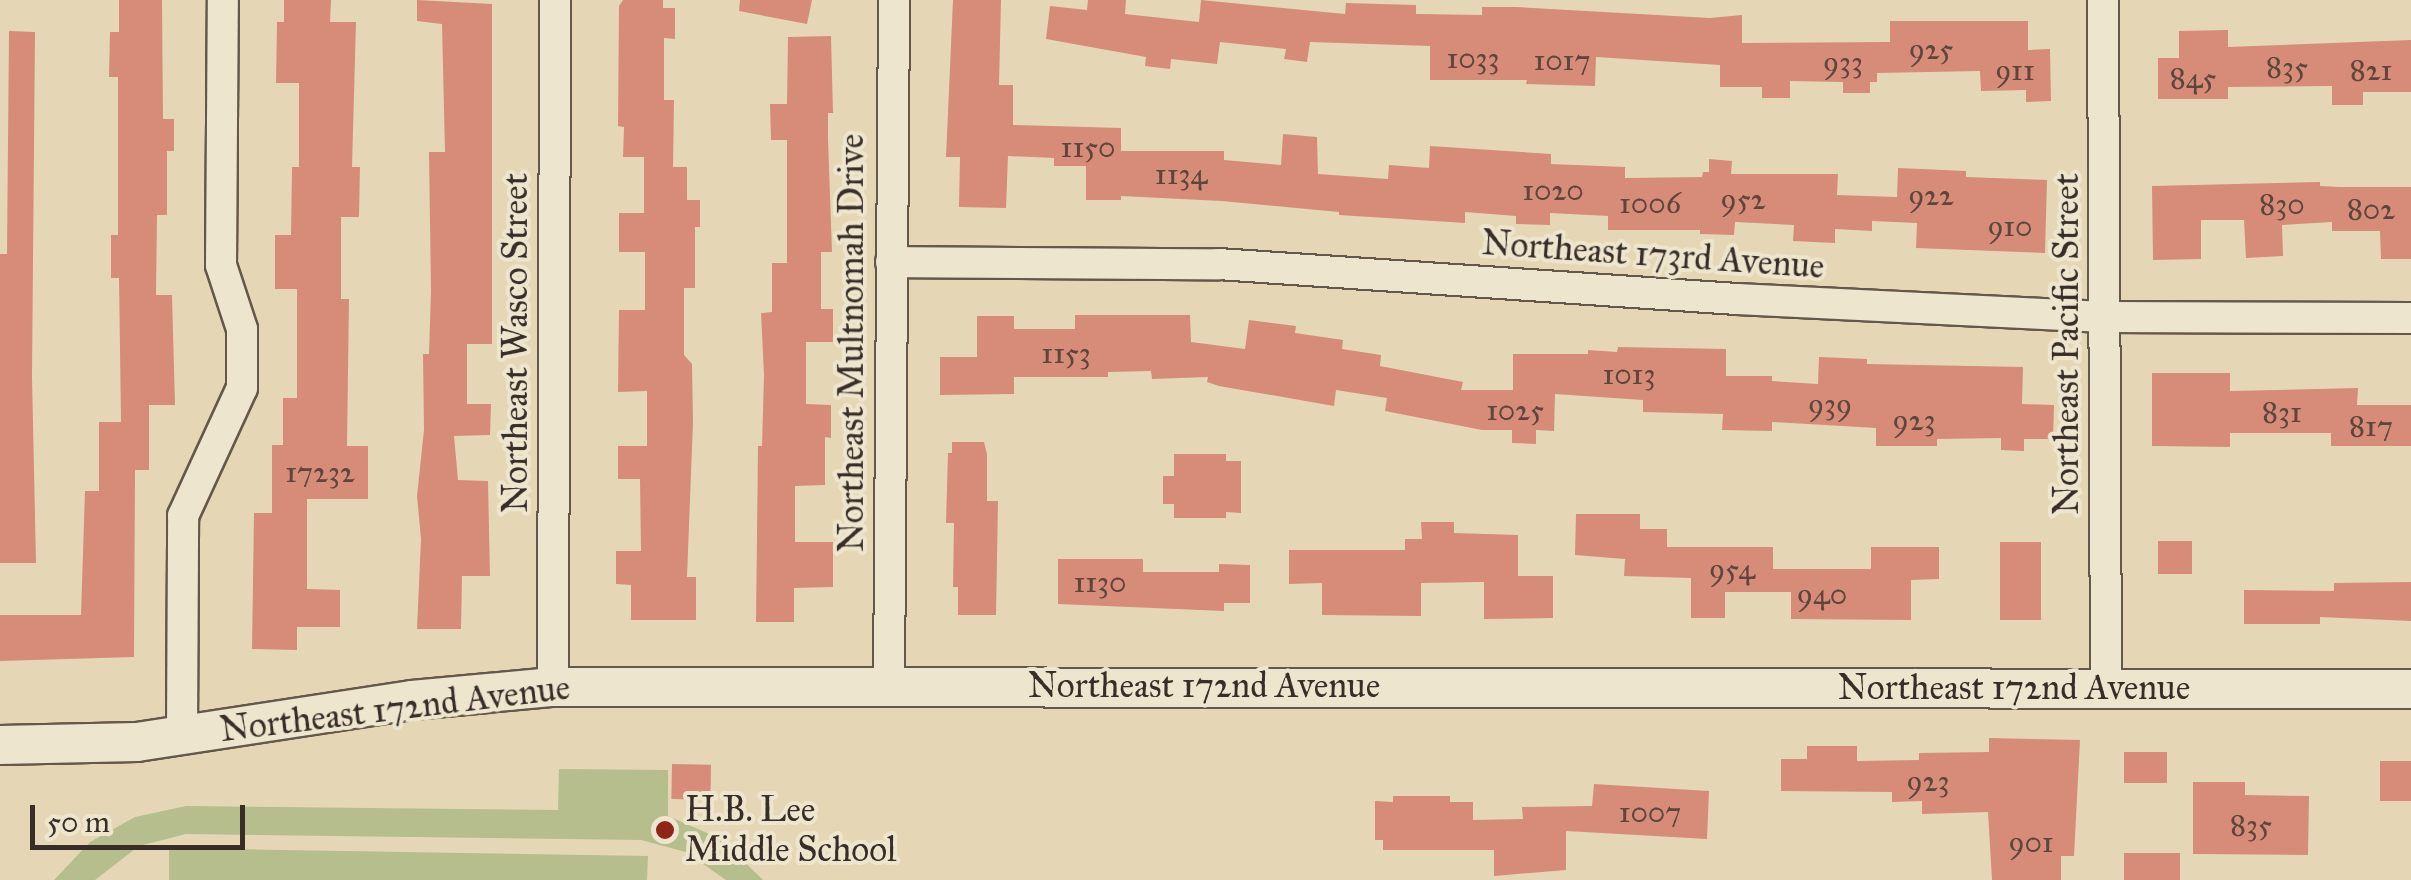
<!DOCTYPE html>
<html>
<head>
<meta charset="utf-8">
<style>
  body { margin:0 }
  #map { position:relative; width:2411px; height:880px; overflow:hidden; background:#e5d7b5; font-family:"IM FELL Great Primer",serif }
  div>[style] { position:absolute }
  .green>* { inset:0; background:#b6be8d }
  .building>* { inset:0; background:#d68c78; transform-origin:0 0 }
  .roads { filter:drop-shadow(2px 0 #64584a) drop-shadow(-2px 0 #64584a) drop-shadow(0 2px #64584a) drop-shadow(0 -2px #64584a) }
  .minor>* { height:30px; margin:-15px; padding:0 15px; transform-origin:15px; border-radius:15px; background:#eee5cf }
  .tertiary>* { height:38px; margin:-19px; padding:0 19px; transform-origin:19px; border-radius:19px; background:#eee5cf }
  .dots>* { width:28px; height:28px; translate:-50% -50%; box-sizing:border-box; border:5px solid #eee5cf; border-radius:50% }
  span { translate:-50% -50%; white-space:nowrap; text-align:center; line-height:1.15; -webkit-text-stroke:8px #eee5cf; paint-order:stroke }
  .number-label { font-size:30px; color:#60453b }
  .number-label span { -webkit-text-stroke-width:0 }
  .street-label { font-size:35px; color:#392d27 }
  .poi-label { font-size:35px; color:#392d27 }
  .left { translate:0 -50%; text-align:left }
  .scale { position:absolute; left:30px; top:805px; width:215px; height:45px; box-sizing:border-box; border:5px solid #392d27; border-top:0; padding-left:12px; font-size:30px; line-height:35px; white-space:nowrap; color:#392d27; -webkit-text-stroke:8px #eee5cf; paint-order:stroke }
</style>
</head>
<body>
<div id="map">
  <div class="green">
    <div style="clip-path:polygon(559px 769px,668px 770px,668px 816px,721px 839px,763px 880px,726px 880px,686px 852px,641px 840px,186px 834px,139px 846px,95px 880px,54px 880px,90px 842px,135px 817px,186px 806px,558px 810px)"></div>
    <div style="clip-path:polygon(169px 848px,648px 856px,647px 880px,169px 880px)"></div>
  </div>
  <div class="building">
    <div style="clip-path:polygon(119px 0,162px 0,163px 119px,174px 119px,174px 151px,167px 151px,167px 215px,157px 215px,156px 295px,172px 295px,175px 405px,149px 405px,149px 470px,135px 470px,134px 657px,0 661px,0 615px,81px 615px,85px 491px,99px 491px,99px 422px,121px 422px,119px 278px,111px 278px,111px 235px,118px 235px,118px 77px,109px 77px,110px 32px,119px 32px)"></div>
    <div style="clip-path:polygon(284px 0,331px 0,330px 22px,356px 22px,352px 167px,360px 167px,359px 217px,341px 217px,341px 299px,349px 299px,347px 446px,368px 446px,368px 499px,307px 499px,307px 589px,340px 590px,340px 627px,297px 627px,297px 650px,252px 649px,254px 513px,272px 513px,272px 445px,283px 445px,283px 398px,297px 398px,297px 289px,275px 289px,275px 235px,291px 235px,292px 167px,299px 167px,299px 83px,276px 83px,277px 22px,284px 22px)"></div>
    <div style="clip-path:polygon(417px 0,492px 4px,492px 344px,467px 344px,467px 404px,491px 404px,490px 435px,454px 436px,458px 480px,488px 481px,490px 576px,462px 576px,461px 629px,417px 629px,421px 539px,417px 496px,424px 430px,423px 354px,429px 354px,431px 291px,429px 152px,445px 152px,442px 24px,417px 21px)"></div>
    <div style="clip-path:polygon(623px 0,663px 0,663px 8px,675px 8px,675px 39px,664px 38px,664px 100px,674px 100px,673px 167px,687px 167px,687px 200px,700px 200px,700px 227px,695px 227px,695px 288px,684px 288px,684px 355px,692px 364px,693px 422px,687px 577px,696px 577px,696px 620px,631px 620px,631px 585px,616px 584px,616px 551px,641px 551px,640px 479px,618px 479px,618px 446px,647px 446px,647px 391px,618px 392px,619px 310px,645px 310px,645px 252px,619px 252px,619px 213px,644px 213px,644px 157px,623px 157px,624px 127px,618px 126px,619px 6px)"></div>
    <div style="clip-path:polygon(740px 0,812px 0,807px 24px,739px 11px)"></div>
    <div style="clip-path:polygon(953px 0,1001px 0,999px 85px,1013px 85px,1013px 125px,1121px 128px,1121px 151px,1224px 151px,1224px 160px,1281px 165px,1283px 134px,1317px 137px,1318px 174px,1388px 179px,1389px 165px,1429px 168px,1430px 146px,1551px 154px,1551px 164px,1625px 167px,1625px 178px,1702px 177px,1703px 172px,1709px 172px,1709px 159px,1732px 161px,1731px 174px,1838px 174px,1837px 195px,1897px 197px,1898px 168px,1966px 171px,1966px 177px,2047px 180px,2045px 253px,1916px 248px,1917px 223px,1872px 221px,1872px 231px,1835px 229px,1835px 243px,1793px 241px,1794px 225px,1735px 222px,1734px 235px,1700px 234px,1700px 230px,1608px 230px,1608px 216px,1550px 213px,1550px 225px,1516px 224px,1516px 216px,1465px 212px,1465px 223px,1339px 215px,1339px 212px,1222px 201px,1121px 196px,1121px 200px,1086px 200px,1086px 166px,1054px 166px,1054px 158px,1008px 156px,1006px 208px,959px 207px,960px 157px,946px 157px)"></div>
    <div style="clip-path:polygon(1088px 0,1126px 0,1125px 14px,1199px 22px,1201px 0,1345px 14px,1346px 3px,1416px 5px,1416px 14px,1482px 15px,1482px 7px,1516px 7px,1710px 18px,1742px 15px,1742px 43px,1890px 42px,1890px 21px,2028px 21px,2028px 50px,2050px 49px,2051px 101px,2026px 102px,2026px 90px,1981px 91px,1980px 71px,1877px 73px,1877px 82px,1870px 82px,1870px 93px,1843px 93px,1843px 82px,1790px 81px,1790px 98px,1762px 98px,1762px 87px,1720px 87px,1720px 65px,1596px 57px,1595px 86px,1526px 84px,1527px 80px,1430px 80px,1430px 46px,1310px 42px,1307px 62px,1284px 59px,1286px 49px,1220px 42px,1217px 64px,1171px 59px,1170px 69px,1145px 66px,1146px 57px,1046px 39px,1050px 6px,1087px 10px)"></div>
    <div style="clip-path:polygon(2228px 30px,2228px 47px,2411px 40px,2411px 92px,2363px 92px,2363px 105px,2332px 105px,2332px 86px,2228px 87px,2228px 99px,2158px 99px,2158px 58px,2179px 58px,2179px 31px)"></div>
    <div style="clip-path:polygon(9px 31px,35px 32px,32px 377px,36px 563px,0 563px,0 254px,7px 254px)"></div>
    <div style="clip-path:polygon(831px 36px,833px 113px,828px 113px,828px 139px,832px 252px,821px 252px,821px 309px,833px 309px,833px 342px,806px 342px,806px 404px,831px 405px,831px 438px,825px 437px,825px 485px,795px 486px,795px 542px,833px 542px,833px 587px,794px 588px,794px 622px,756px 622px,758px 446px,762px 446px,764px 375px,761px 313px,772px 312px,772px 263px,787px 263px,787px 140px,771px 140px,770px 104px,787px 104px,788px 37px)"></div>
    <div style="clip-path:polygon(2320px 182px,2320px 186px,2340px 187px,2411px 187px,2411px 259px,2381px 259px,2380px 231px,2332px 231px,2332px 222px,2282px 225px,2283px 256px,2246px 258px,2244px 220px,2201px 220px,2201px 259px,2153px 260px,2152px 186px)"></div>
    <div style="clip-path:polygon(1075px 315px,1190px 315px,1191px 342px,1245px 349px,1249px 320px,1296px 326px,1295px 333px,1343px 340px,1342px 349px,1381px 355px,1380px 366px,1463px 382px,1461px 390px,1513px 390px,1513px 354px,1588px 354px,1588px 350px,1617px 352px,1618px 347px,1726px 349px,1726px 376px,1772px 376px,1772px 381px,1818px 384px,1819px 357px,1867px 359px,1867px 364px,2023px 367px,2022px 404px,2054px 405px,2053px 439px,2024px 439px,2024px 451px,2001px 450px,2001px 438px,1937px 439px,1937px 446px,1876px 446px,1876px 428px,1772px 422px,1772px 431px,1722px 430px,1723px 414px,1643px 412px,1643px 400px,1555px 394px,1554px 431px,1536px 430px,1536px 444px,1512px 443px,1512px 430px,1482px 430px,1385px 411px,1387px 398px,1336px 390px,1334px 406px,1219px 386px,1207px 382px,1208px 377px,1152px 379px,1151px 371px,1108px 372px,1108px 377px,1014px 377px,1014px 394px,940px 395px,940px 357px,977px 357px,977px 316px,1014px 316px,1014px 329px,1075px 329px)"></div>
    <div style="clip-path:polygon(2152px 373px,2230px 373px,2230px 391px,2358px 388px,2357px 405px,2411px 405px,2411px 446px,2331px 446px,2331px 433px,2230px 433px,2230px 447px,2152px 446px)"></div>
    <div style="clip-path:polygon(952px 442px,984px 442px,987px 454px,987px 501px,998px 501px,996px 615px,958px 615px,958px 587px,953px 587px,954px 523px,946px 523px,948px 453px,952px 453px)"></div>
    <div style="clip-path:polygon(1174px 454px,1226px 454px,1226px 461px,1241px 461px,1241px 513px,1226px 512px,1226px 518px,1174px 518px,1174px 504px,1163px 504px,1163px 476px,1174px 476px)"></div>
    <div style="clip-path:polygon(1576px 514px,1640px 514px,1640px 529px,1667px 529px,1667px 547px,1773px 547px,1773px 569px,1871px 569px,1871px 547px,1939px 547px,1939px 579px,1911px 580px,1911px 620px,1791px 619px,1791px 592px,1725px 592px,1725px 618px,1691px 618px,1691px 578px,1624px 576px,1625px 559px,1575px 555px)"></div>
    <div style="clip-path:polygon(1421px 522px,1454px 522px,1454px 533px,1518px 535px,1518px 576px,1553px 576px,1553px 618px,1484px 619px,1484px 582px,1421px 583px,1421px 616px,1322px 615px,1322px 583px,1289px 584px,1289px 550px,1405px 550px,1405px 539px,1422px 539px)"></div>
    <div style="left:2158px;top:541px;width:34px;height:33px"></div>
    <div style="left:2041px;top:542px;width:78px;height:41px;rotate:90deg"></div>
    <div style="clip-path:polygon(1058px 559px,1143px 559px,1143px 572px,1219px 572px,1219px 564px,1250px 565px,1250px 603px,1224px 603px,1224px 611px,1058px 604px)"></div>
    <div style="clip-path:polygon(2411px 582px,2411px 621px,2320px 617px,2320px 624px,2244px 624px,2244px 590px,2334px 591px,2334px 583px)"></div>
    <div style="clip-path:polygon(1989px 738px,2080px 740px,2074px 856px,2061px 856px,2061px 880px,1992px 880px,1988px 812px,1922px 814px,1922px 801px,1892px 802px,1892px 792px,1781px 791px,1781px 759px,1807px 759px,1807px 746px,1857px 746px,1857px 761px,1919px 760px,1919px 753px,1989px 752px)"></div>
    <div style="left:2124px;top:752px;width:43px;height:31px"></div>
    <div style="left:2411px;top:761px;width:40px;height:31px;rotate:90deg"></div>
    <div style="left:672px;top:764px;width:39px;height:35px;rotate:1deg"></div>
    <div style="clip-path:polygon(2193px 782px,2245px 782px,2245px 795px,2309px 796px,2308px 855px,2193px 854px)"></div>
    <div style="clip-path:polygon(1594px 784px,1709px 791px,1707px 839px,1566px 831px,1566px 870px,1494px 876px,1494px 850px,1383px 850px,1383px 840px,1375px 840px,1375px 801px,1393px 802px,1393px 796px,1450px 796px,1450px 802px,1473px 802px,1473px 820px,1523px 819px,1522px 807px,1592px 806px)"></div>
    <div style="left:2124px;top:853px;width:56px;height:27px"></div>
  </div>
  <div class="roads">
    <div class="minor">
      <div style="left:2103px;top:0;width:688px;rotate:89.75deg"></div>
      <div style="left:891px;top:262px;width:327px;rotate:0.4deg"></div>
      <div style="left:1218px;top:264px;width:520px;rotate:3.86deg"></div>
      <div style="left:1737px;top:299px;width:368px;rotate:2.8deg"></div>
      <div style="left:2105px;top:317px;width:306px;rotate:0.2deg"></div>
      <div style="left:889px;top:686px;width:686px;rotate:-89.58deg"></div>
      <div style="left:553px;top:687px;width:687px;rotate:-89.83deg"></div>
      <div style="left:182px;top:734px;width:218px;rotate:-89.7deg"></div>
      <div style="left:183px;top:516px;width:141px;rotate:-65.3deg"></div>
      <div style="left:242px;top:388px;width:59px;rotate:-90deg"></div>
      <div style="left:242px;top:329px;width:67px;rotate:-108.2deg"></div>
      <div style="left:221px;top:265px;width:265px;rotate:-89.6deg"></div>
    </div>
    <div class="tertiary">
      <div style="left:0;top:745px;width:137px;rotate:-1.3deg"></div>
      <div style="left:137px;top:742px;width:278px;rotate:-8.7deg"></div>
      <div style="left:412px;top:700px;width:142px;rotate:-5.3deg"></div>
      <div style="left:553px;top:687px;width:1858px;rotate:0.06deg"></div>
    </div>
  </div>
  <div class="dots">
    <div style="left:665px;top:830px;background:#8f2418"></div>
  </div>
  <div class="number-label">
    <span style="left:1931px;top:49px">925</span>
    <span style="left:1473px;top:58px">1033</span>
    <span style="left:1562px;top:60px">1017</span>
    <span style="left:1843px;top:62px">933</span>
    <span style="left:2287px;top:67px">835</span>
    <span style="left:2015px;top:70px">911</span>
    <span style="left:2371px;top:70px">821</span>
    <span style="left:2193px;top:78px">845</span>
    <span style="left:1088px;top:147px">1150</span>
    <span style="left:1181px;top:174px">1134</span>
    <span style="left:1553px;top:190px">1020</span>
    <span style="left:1931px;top:195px">922</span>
    <span style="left:1743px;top:199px">952</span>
    <span style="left:1650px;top:203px">1006</span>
    <span style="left:2282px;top:204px">830</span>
    <span style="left:2371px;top:209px">802</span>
    <span style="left:2010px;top:226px">910</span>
    <span style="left:1066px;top:353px">1153</span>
    <span style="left:1629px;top:374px">1013</span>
    <span style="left:1830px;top:404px">939</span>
    <span style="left:1515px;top:410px">1025</span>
    <span style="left:2282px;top:412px">831</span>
    <span style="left:1914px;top:420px">923</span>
    <span style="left:2371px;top:426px">817</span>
    <span style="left:320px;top:472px">17232</span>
    <span style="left:1732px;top:569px">954</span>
    <span style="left:1100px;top:582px">1130</span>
    <span style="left:1822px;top:594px">940</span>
    <span style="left:1928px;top:781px">923</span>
    <span style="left:1650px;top:812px">1007</span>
    <span style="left:2251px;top:825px">835</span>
    <span style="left:2031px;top:842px">901</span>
  </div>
  <div class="street-label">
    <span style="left:1653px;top:255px;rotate:4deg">Northeast 173rd Avenue</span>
    <span style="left:516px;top:343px;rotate:-90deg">Northeast Wasco Street</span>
    <span style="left:852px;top:343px;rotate:-90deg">Northeast Multnomah Drive</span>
    <span style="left:2067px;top:344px;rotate:-90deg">Northeast Pacific Street</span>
    <span style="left:1204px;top:686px">Northeast 172nd Avenue</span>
    <span style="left:2014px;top:688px">Northeast 172nd Avenue</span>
    <span style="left:395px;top:709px;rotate:-7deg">Northeast 172nd Avenue</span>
  </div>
  <div class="poi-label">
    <span class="left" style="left:685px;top:830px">H.B. Lee<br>Middle School</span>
  </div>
  <div class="scale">50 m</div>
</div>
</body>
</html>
